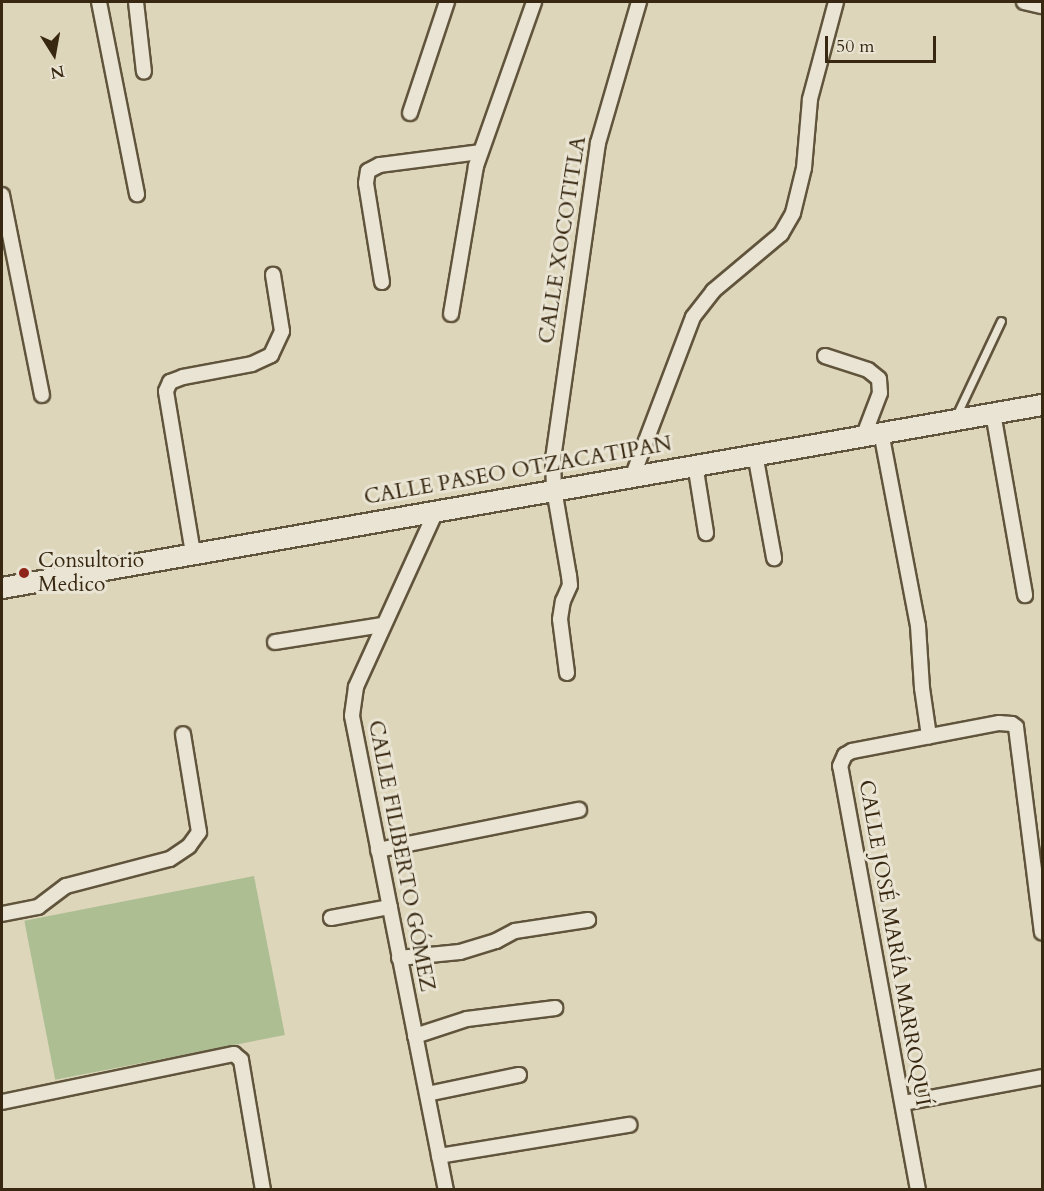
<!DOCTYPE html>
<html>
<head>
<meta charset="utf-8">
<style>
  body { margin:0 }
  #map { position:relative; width:1044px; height:1191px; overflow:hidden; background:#ddd6bb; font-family:Cardo,serif }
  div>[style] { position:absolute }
  .green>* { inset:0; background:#adbe93; transform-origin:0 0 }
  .roads { filter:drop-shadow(2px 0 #61543c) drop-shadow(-2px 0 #61543c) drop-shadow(0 2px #61543c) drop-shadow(0 -2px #61543c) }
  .lane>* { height:7px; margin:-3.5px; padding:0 3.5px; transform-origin:3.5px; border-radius:3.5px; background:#e9e4d3 }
  .street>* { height:14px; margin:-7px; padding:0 7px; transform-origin:7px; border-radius:7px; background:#e9e4d3 }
  .secondary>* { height:20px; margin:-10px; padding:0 10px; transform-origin:10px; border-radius:10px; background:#e9e4d3 }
  .dots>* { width:16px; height:16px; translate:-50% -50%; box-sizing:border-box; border:3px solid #e9e4d3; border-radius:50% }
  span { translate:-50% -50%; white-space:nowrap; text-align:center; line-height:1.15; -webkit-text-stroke:6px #e9e4d3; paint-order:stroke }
  .street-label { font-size:21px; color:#382811 }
  .poi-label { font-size:21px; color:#382811 }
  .left { translate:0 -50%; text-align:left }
  .frame { position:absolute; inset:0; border:3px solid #382811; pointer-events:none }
  .north { position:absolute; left:24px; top:24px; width:60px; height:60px; -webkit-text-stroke:4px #e9e4d3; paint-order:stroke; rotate:169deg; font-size:16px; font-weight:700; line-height:24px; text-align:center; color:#382811 }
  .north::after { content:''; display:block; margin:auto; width:21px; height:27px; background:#382811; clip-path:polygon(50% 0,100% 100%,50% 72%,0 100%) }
  .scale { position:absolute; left:825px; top:36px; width:111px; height:27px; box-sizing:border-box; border:3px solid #382811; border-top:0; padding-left:8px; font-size:18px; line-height:21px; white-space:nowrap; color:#382811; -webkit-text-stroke:4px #e9e4d3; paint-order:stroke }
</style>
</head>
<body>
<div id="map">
  <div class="green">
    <div style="left:254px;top:876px;width:162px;height:234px;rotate:79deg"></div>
  </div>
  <div class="roads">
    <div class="lane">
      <div style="left:956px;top:416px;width:105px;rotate:-64.7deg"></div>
    </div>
    <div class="street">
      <div style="left:99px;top:2px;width:196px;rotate:78.8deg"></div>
      <div style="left:136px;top:2px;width:70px;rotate:83.5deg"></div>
      <div style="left:1024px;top:2px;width:18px;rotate:13deg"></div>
      <div style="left:410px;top:113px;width:117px;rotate:-71.6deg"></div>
      <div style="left:2px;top:195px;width:204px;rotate:78.7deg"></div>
      <div style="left:382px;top:282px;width:100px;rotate:-99.2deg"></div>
      <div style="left:366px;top:183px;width:12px;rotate:-81deg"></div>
      <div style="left:368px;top:171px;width:13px;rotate:-27deg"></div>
      <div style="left:380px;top:165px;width:101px;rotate:-7.4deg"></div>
      <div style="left:451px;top:314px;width:150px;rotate:-80.4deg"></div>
      <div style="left:476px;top:166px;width:174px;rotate:-70.5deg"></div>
      <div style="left:825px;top:356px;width:45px;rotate:18deg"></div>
      <div style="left:868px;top:370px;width:14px;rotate:39deg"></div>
      <div style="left:879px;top:379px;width:14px;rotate:86deg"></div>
      <div style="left:880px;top:393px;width:45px;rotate:110.9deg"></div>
      <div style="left:993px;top:413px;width:185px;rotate:80deg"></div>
      <div style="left:881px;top:432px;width:197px;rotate:79.2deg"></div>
      <div style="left:918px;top:626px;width:62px;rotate:86.3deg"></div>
      <div style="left:922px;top:688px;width:49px;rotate:81.7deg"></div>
      <div style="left:755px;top:454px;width:106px;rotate:79.6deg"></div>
      <div style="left:695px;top:464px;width:70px;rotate:80.9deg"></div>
      <div style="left:633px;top:475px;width:169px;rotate:-69.2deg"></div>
      <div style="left:693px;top:317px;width:33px;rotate:-52deg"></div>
      <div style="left:713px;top:291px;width:89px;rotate:-40deg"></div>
      <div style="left:781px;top:234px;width:24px;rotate:-60deg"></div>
      <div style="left:793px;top:213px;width:46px;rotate:-76.3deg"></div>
      <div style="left:804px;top:168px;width:69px;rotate:-85deg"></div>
      <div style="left:810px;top:99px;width:100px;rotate:-75deg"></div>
      <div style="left:437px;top:509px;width:196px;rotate:114.5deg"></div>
      <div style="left:356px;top:687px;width:29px;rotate:98deg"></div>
      <div style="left:352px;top:716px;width:483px;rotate:78.8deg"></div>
      <div style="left:193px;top:553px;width:164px;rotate:-99.5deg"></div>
      <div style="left:166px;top:391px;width:10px;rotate:-66deg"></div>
      <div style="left:170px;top:382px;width:14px;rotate:-21deg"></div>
      <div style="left:183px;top:377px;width:70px;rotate:-10.7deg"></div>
      <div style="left:252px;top:364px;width:21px;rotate:-25deg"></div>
      <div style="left:271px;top:355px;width:26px;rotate:-65deg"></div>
      <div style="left:282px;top:331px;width:57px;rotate:-99.1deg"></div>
      <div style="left:275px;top:642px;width:108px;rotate:-9deg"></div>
      <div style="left:567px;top:673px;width:54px;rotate:-97.4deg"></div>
      <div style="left:560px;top:619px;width:18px;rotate:-81deg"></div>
      <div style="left:563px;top:601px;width:17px;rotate:-66deg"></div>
      <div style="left:570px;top:585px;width:9px;rotate:-96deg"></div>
      <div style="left:569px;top:576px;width:88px;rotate:-99.8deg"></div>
      <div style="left:554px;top:489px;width:30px;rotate:-92deg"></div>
      <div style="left:553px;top:459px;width:319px;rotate:-81.9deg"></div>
      <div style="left:598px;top:143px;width:147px;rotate:-73.8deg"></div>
      <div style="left:378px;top:850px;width:205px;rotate:-11.3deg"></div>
      <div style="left:2px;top:914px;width:37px;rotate:-11deg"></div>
      <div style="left:38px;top:907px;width:35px;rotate:-37deg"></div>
      <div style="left:66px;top:886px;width:107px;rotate:-14.6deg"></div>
      <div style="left:170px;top:859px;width:23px;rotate:-34deg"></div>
      <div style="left:189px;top:846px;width:17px;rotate:-54deg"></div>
      <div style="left:199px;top:832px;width:99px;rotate:-99.3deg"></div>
      <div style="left:331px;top:918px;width:60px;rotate:-10.6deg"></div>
      <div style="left:399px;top:958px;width:61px;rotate:-5.6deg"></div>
      <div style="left:460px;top:952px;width:38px;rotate:-17deg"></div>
      <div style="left:496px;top:941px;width:21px;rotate:-28deg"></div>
      <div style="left:515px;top:931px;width:74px;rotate:-8.6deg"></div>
      <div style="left:415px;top:1036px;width:55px;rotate:-18.1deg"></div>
      <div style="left:467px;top:1019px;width:89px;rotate:-7.1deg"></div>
      <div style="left:427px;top:1094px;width:94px;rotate:-11.7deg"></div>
      <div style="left:2px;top:1102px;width:237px;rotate:-11.7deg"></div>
      <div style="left:234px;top:1054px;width:9px;rotate:41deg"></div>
      <div style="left:241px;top:1060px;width:132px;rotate:80.4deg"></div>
      <div style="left:903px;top:1103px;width:141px;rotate:-10.6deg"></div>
      <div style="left:439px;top:1156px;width:193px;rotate:-9.3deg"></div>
      <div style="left:918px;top:1190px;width:431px;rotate:-100.4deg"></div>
      <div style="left:840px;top:766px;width:12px;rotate:-66deg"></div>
      <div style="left:845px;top:755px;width:8px;rotate:-30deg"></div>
      <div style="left:852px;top:751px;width:150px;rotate:-10.8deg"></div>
      <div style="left:999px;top:723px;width:13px;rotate:4deg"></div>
      <div style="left:1012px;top:724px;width:5px;rotate:37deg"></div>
      <div style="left:1016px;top:727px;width:207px;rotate:82.8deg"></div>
    </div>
    <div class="secondary">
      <div style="left:2px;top:588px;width:1056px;rotate:-9.98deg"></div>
    </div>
  </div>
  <div class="dots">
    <div style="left:24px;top:573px;background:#8f2418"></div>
  </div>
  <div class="street-label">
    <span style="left:563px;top:240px;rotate:-81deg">CALLE XOCOTITLA</span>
    <span style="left:518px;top:471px;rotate:-10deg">CALLE PASEO OTZACATIPAN</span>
    <span style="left:401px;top:856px;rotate:79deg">CALLE FILIBERTO GÓMEZ</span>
    <span style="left:894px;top:943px;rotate:80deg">CALLE JOSÉ MARÍA MARROQUÍ</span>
  </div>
  <div class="poi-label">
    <span class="left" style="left:38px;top:573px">Consultorio<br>Medico</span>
  </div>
  <div class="frame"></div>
  <div class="north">N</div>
  <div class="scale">50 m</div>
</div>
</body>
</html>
